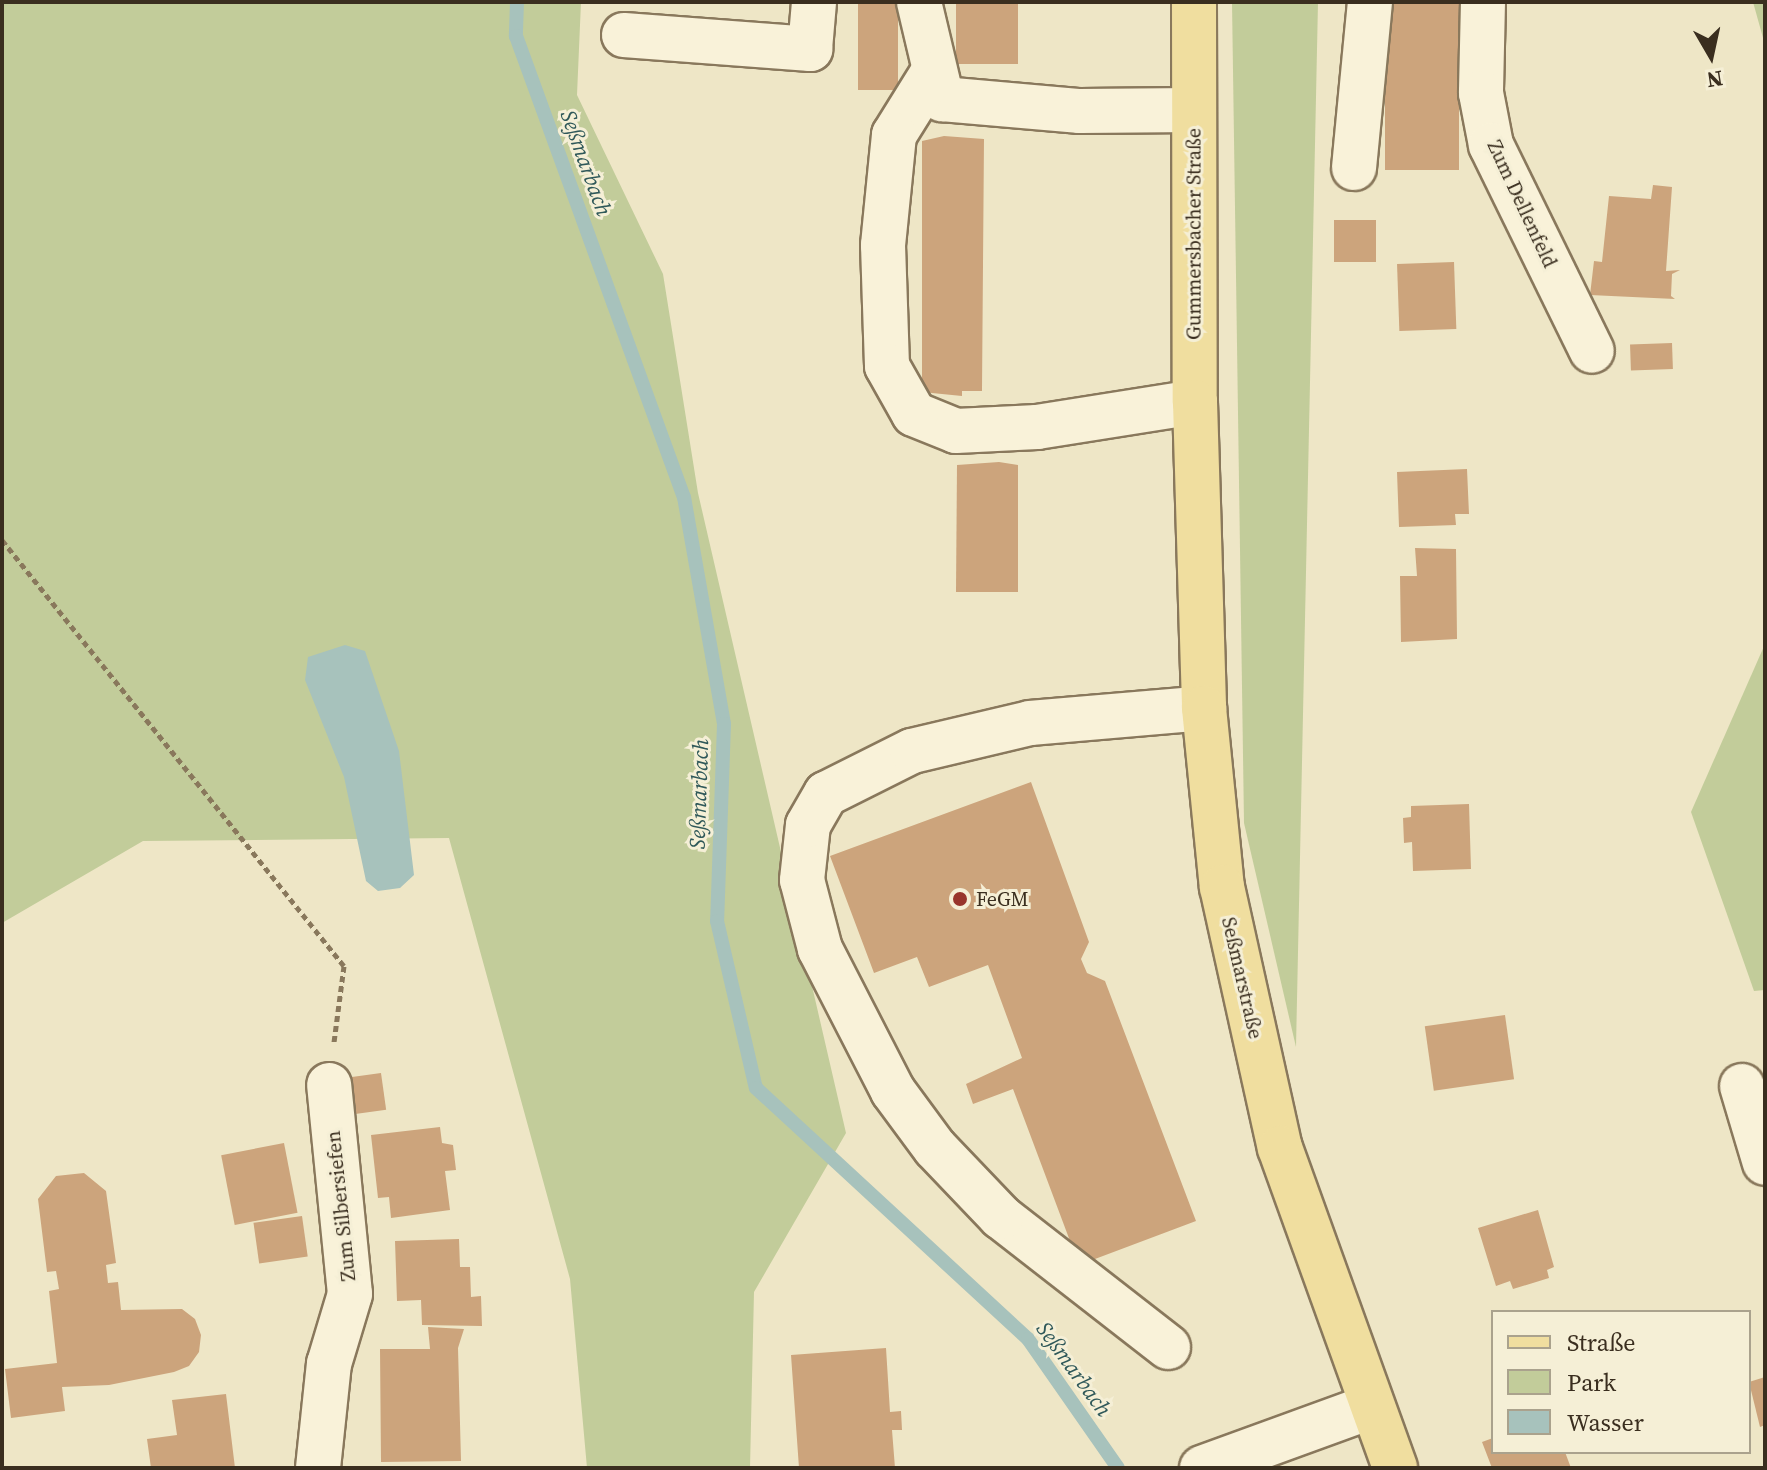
<!DOCTYPE html>
<html>
<head>
<meta charset="utf-8">
<style>
  body { margin:0 }
  #map { position:relative; width:1767px; height:1470px; overflow:hidden; background:#eee6c6; font-family:"Source Serif 4",serif }
  div>[style] { position:absolute }
  .green>* { inset:0; background:#c2cc9a }
  .water>* { inset:0; background:#a7c2bc }
  .stream>* { height:14px; margin:-7px; padding:0 7px; transform-origin:7px; border-radius:7px; background:#a7c2bc }
  .building>* { inset:0; background:#cca47c; transform-origin:0 0 }
  .path>* { height:5px; margin-top:-2.5px; transform-origin:0; background:repeating-linear-gradient(90deg,#89785c 0 6px,transparent 0 10px) }
  .roads { filter:drop-shadow(2px 0 #89785c) drop-shadow(-2px 0 #89785c) drop-shadow(0 2px #89785c) drop-shadow(0 -2px #89785c) }
  .minor>* { height:44px; margin:-22px; padding:0 22px; transform-origin:22px; border-radius:22px; background:#f9f2d9 }
  .major>* { height:44px; margin:-22px; padding:0 22px; transform-origin:22px; border-radius:22px; background:#f0de9f }
  .dots>* { width:22px; height:22px; translate:-50% -50%; box-sizing:border-box; border:4px solid #f5efd6; border-radius:50% }
  span { translate:-50% -50%; white-space:nowrap; text-align:center; line-height:1.15; -webkit-text-stroke:6px #f5efd6; paint-order:stroke }
  .street-label { font-size:20px; color:#3a2e1f }
  .poi-label { font-size:20px; color:#3a2e1f }
  .left { translate:0 -50%; text-align:left }
  .water-label { font-size:22px; color:#2f5859; font-style:italic }
  .frame { position:absolute; inset:0; border:4px solid #3a2e1f; pointer-events:none }
  .legend { position:absolute; left:1491px; top:1310px; width:260px; height:144px; box-sizing:border-box; background:#f5efd6; border:2px solid #aaa28d; margin:0; padding:10px 14px; list-style:none; font-size:24px; color:#3a2e1f }
  .legend li { display:flex; align-items:center; gap:16px; height:40px }
  .legend b { width:40px; border:2px solid #aaa28d }
  .north { position:absolute; left:1671px; top:16px; width:80px; height:80px; -webkit-text-stroke:6px #f5efd6; paint-order:stroke; rotate:171deg; font-size:22px; font-weight:700; line-height:32px; text-align:center; color:#3a2e1f }
  .north::after { content:''; display:block; margin:auto; width:28px; height:36px; background:#3a2e1f; clip-path:polygon(50% 0,100% 100%,50% 72%,0 100%) }
</style>
</head>
<body>
<div id="map">
  <div class="green">
    <div style="clip-path:polygon(2px 2px,581px 2px,577px 95px,663px 274px,698px 493px,846px 1133px,754px 1292px,750px 1468px,587px 1468px,570px 1279px,449px 838px,143px 841px,2px 923px)"></div>
    <div style="clip-path:polygon(1232px 2px,1318px 2px,1296px 1047px,1244px 823px)"></div>
    <div style="clip-path:polygon(1753px 2px,1765px 2px,1765px 45px)"></div>
    <div style="clip-path:polygon(1765px 644px,1765px 990px,1754px 991px,1691px 812px)"></div>
  </div>
  <div class="water">
    <div style="clip-path:polygon(345px 645px,365px 651px,399px 751px,414px 875px,400px 888px,378px 891px,366px 881px,344px 777px,305px 680px,308px 657px)"></div>
  </div>
  <div class="stream">
    <div style="left:517px;top:2px;width:34px;rotate:92deg"></div>
    <div style="left:516px;top:36px;width:491px;rotate:70deg"></div>
    <div style="left:684px;top:497px;width:230px;rotate:80deg"></div>
    <div style="left:724px;top:724px;width:197px;rotate:92deg"></div>
    <div style="left:717px;top:921px;width:171px;rotate:76.9deg"></div>
    <div style="left:756px;top:1088px;width:370px;rotate:42.7deg"></div>
    <div style="left:1028px;top:1339px;width:157px;rotate:55.1deg"></div>
  </div>
  <div class="building">
    <div style="left:858px;top:2px;width:40px;height:88px"></div>
    <div style="left:956px;top:2px;width:62px;height:62px"></div>
    <div style="left:1385px;top:2px;width:74px;height:168px"></div>
    <div style="clip-path:polygon(944px 136px,984px 139px,982px 391px,962px 391px,962px 396px,922px 392px,922px 141px)"></div>
    <div style="clip-path:polygon(1653px 185px,1672px 187px,1666px 271px,1680px 270px,1672px 274px,1671px 296px,1675px 299px,1590px 295px,1594px 261px,1602px 262px,1609px 196px,1651px 199px)"></div>
    <div style="left:1334px;top:220px;width:42px;height:42px"></div>
    <div style="left:1454px;top:262px;width:67px;height:57px;rotate:88deg"></div>
    <div style="left:1672px;top:343px;width:26px;height:42px;rotate:88deg"></div>
    <div style="clip-path:polygon(999px 462px,1018px 465px,1018px 592px,956px 592px,957px 465px)"></div>
    <div style="clip-path:polygon(1467px 469px,1469px 514px,1455px 514px,1456px 525px,1399px 527px,1397px 472px)"></div>
    <div style="clip-path:polygon(1415px 548px,1456px 549px,1457px 639px,1401px 642px,1400px 576px,1417px 576px)"></div>
    <div style="clip-path:polygon(1031px 782px,1089px 942px,1081px 959px,1087px 973px,1105px 981px,1196px 1221px,1079px 1265px,1013px 1089px,973px 1104px,966px 1084px,1022px 1058px,988px 965px,929px 987px,917px 957px,874px 973px,830px 856px)"></div>
    <div style="clip-path:polygon(1469px 804px,1471px 869px,1413px 871px,1412px 842px,1404px 843px,1403px 818px,1411px 817px,1411px 806px)"></div>
    <div style="left:1505px;top:1015px;width:65px;height:81px;rotate:82deg"></div>
    <div style="left:381px;top:1073px;width:37px;height:33px;rotate:82deg"></div>
    <div style="clip-path:polygon(440px 1127px,442px 1143px,453px 1145px,456px 1170px,445px 1171px,450px 1210px,391px 1218px,389px 1197px,378px 1198px,371px 1135px)"></div>
    <div style="left:284px;top:1143px;width:71px;height:64px;rotate:79deg"></div>
    <div style="clip-path:polygon(84px 1173px,106px 1191px,116px 1263px,106px 1265px,108px 1283px,118px 1282px,121px 1310px,182px 1309px,195px 1319px,201px 1335px,199px 1352px,189px 1366px,174px 1372px,109px 1385px,62px 1387px,65px 1411px,11px 1418px,5px 1369px,57px 1363px,49px 1291px,59px 1289px,56px 1271px,47px 1272px,38px 1199px,56px 1176px)"></div>
    <div style="clip-path:polygon(1538px 1210px,1554px 1267px,1547px 1270px,1549px 1278px,1513px 1289px,1510px 1281px,1496px 1286px,1478px 1228px)"></div>
    <div style="left:302px;top:1216px;width:41px;height:49px;rotate:82deg"></div>
    <div style="clip-path:polygon(459px 1239px,460px 1267px,470px 1267px,471px 1297px,481px 1296px,482px 1326px,422px 1325px,421px 1300px,397px 1301px,395px 1241px)"></div>
    <div style="clip-path:polygon(428px 1327px,464px 1329px,458px 1348px,461px 1461px,381px 1462px,380px 1349px,430px 1349px)"></div>
    <div style="clip-path:polygon(886px 1348px,890px 1412px,901px 1411px,902px 1430px,892px 1430px,895px 1468px,799px 1468px,791px 1355px)"></div>
    <div style="clip-path:polygon(1765px 1377px,1765px 1425px,1760px 1427px,1749px 1382px)"></div>
    <div style="clip-path:polygon(226px 1394px,235px 1468px,151px 1468px,147px 1439px,177px 1435px,172px 1400px)"></div>
    <div style="clip-path:polygon(1493px 1438px,1493px 1452px,1565px 1452px,1571px 1468px,1492px 1468px,1482px 1442px)"></div>
  </div>
  <div class="path">
    <div style="left:2px;top:540px;width:546px;rotate:51.24deg"></div>
    <div style="left:344px;top:966px;width:77px;rotate:97.5deg"></div>
  </div>
  <div class="roads">
    <div class="minor">
      <div style="left:919px;top:2px;width:100px;rotate:76.7deg"></div>
      <div style="left:942px;top:99px;width:139px;rotate:5deg"></div>
      <div style="left:1080px;top:111px;width:114px;rotate:-0.5deg"></div>
      <div style="left:1483px;top:2px;width:91px;rotate:91.3deg"></div>
      <div style="left:1481px;top:93px;width:53px;rotate:79.1deg"></div>
      <div style="left:1491px;top:145px;width:229px;rotate:63.9deg"></div>
      <div style="left:624px;top:35px;width:187px;rotate:4.3deg"></div>
      <div style="left:810px;top:49px;width:47px;rotate:-85.1deg"></div>
      <div style="left:932px;top:74px;width:72px;rotate:121.9deg"></div>
      <div style="left:894px;top:135px;width:111px;rotate:95.7deg"></div>
      <div style="left:883px;top:245px;width:121px;rotate:88.1deg"></div>
      <div style="left:887px;top:366px;width:55px;rotate:60.6deg"></div>
      <div style="left:914px;top:414px;width:45px;rotate:22deg"></div>
      <div style="left:956px;top:431px;width:81px;rotate:-2.8deg"></div>
      <div style="left:1037px;top:427px;width:160px;rotate:-9deg"></div>
      <div style="left:1354px;top:168px;width:167px;rotate:-84.5deg"></div>
      <div style="left:1742px;top:1086px;width:80px;rotate:73.4deg"></div>
      <div style="left:1168px;top:1347px;width:212px;rotate:-142.1deg"></div>
      <div style="left:1001px;top:1217px;width:95px;rotate:-133.7deg"></div>
      <div style="left:935px;top:1148px;width:71px;rotate:-126.4deg"></div>
      <div style="left:893px;top:1091px;width:160px;rotate:-117.2deg"></div>
      <div style="left:820px;top:949px;width:71px;rotate:-104.6deg"></div>
      <div style="left:802px;top:880px;width:55px;rotate:-83.8deg"></div>
      <div style="left:808px;top:825px;width:36px;rotate:-60deg"></div>
      <div style="left:826px;top:794px;width:96px;rotate:-26.6deg"></div>
      <div style="left:912px;top:751px;width:121px;rotate:-13.3deg"></div>
      <div style="left:1030px;top:723px;width:175px;rotate:-4.9deg"></div>
      <div style="left:318px;top:1468px;width:105px;rotate:-84deg"></div>
      <div style="left:329px;top:1364px;width:73px;rotate:-73.3deg"></div>
      <div style="left:350px;top:1294px;width:210px;rotate:-95.7deg"></div>
      <div style="left:1202px;top:1468px;width:179px;rotate:-20deg"></div>
    </div>
    <div class="major">
      <div style="left:1194px;top:2px;width:400px;rotate:89.9deg"></div>
      <div style="left:1195px;top:402px;width:306px;rotate:88.3deg"></div>
      <div style="left:1204px;top:708px;width:180px;rotate:84.3deg"></div>
      <div style="left:1222px;top:887px;width:267px;rotate:77.5deg"></div>
      <div style="left:1280px;top:1148px;width:340px;rotate:70.2deg"></div>
    </div>
  </div>
  <div class="dots">
    <div style="left:960px;top:899px;background:#98352c"></div>
  </div>
  <div class="street-label">
    <span style="left:1522px;top:204px;rotate:65deg">Zum Dellenfeld</span>
    <span style="left:1194px;top:234px;rotate:-90deg">Gummersbacher Straße</span>
    <span style="left:1242px;top:978px;rotate:77deg">Seßmarstraße</span>
    <span style="left:341px;top:1206px;rotate:-96deg">Zum Silbersiefen</span>
  </div>
  <div class="poi-label">
    <span class="left" style="left:976px;top:899px">FeGM</span>
  </div>
  <div class="water-label">
    <span style="left:586px;top:163px;rotate:70deg">Seßmarbach</span>
    <span style="left:699px;top:794px;rotate:-88deg">Seßmarbach</span>
    <span style="left:1074px;top:1369px;rotate:54deg">Seßmarbach</span>
  </div>
  <div class="frame"></div>
  <ul class="legend">
  <li><b style="height:10px;background:#f0de9f"></b>Straße</li>
  <li><b style="height:22px;background:#c2cc9a"></b>Park</li>
  <li><b style="height:22px;background:#a7c2bc"></b>Wasser</li>
  </ul>
  <div class="north">N</div>
</div>
</body>
</html>
